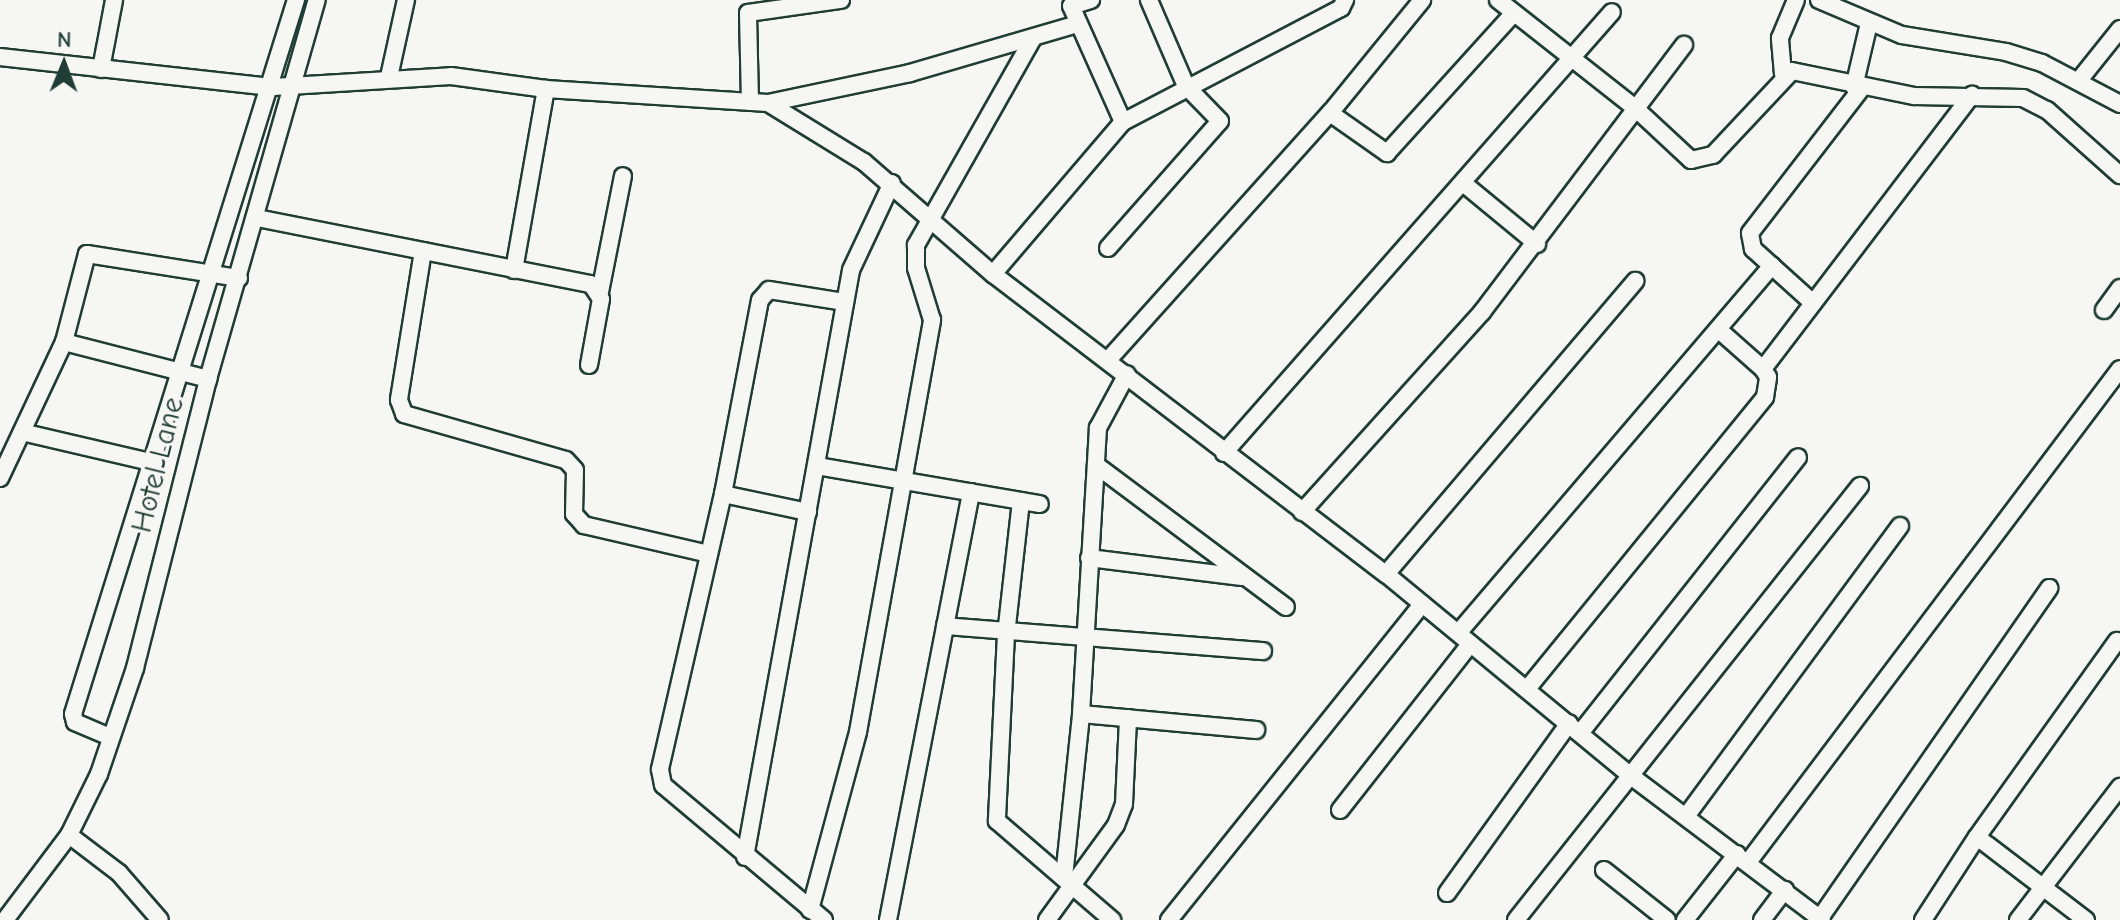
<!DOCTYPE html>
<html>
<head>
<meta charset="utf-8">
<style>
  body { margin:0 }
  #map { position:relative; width:2120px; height:920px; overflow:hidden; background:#f6f6f2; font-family:"Comic Neue",sans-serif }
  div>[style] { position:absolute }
  .roads { filter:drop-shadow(2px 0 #1f3d34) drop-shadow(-2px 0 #1f3d34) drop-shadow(0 2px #1f3d34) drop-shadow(0 -2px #1f3d34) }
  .minor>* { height:16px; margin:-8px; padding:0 8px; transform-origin:8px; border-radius:8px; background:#f6f6f2 }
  span { translate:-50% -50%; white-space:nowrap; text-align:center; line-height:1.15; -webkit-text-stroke:7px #f6f6f2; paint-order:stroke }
  .street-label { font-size:30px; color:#1f3d34 }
  .north { position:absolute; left:24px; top:24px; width:80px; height:80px; -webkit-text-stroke:6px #f6f6f2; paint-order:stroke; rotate:1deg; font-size:22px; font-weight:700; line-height:32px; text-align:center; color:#1f3d34 }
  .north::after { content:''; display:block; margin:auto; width:28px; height:36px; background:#1f3d34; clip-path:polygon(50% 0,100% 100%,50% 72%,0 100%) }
</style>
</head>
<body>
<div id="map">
  <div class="roads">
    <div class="minor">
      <div style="left:1498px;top:0;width:173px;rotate:38.2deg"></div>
      <div style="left:1634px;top:107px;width:78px;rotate:42.9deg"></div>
      <div style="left:1691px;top:160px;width:23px;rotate:-13deg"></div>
      <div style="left:1713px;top:155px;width:115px;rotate:-46.8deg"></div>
      <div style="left:1792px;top:71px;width:125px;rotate:11.6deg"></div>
      <div style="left:1914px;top:96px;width:109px;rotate:1.1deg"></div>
      <div style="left:2023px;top:98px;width:27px;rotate:27deg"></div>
      <div style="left:2047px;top:110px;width:98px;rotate:41.7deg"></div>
      <div style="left:1819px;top:0;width:90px;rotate:22.9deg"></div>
      <div style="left:1902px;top:35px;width:105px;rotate:9.3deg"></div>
      <div style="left:2006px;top:52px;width:38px;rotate:17deg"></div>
      <div style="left:2042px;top:63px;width:88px;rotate:27.7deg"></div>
      <div style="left:0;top:57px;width:275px;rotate:6.3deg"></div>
      <div style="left:273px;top:87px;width:178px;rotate:-3.5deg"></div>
      <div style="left:451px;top:76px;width:96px;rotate:7.8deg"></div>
      <div style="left:546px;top:89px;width:222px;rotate:3.6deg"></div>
      <div style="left:768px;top:103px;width:145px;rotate:-11.9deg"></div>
      <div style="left:910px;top:73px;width:175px;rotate:-16.3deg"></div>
      <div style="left:101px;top:69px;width:70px;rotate:-79.3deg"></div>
      <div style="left:1783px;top:74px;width:36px;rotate:-95deg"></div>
      <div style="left:1780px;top:38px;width:41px;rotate:-67.2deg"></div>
      <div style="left:389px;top:77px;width:79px;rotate:-77.6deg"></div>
      <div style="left:2080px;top:79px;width:64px;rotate:-51.3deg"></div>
      <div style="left:1854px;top:87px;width:66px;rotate:-76.8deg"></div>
      <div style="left:750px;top:102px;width:89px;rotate:-91.3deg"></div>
      <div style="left:748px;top:13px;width:94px;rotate:-8deg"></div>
      <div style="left:768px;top:103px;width:113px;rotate:31.6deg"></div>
      <div style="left:864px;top:162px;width:171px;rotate:41deg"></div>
      <div style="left:993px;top:274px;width:494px;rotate:37.4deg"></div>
      <div style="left:1386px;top:574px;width:318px;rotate:39.5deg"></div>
      <div style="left:1631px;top:776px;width:239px;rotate:37deg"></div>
      <div style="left:1330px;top:113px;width:70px;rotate:35.1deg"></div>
      <div style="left:1387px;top:153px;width:189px;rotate:-47.8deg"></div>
      <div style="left:1123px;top:122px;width:246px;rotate:-27.6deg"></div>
      <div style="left:1341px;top:8px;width:9px;rotate:-63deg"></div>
      <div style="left:1463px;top:183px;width:96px;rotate:39.5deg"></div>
      <div style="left:257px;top:218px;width:340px;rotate:11.2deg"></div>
      <div style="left:591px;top:284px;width:18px;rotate:56deg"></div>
      <div style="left:601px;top:299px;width:67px;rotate:100.3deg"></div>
      <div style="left:1108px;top:248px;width:169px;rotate:-48.6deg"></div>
      <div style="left:1220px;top:121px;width:49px;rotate:-134.2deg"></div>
      <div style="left:1186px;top:86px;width:94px;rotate:-113.3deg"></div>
      <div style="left:423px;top:251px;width:151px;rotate:99.2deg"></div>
      <div style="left:399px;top:400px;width:15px;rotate:70deg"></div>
      <div style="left:404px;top:414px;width:168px;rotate:15.9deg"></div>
      <div style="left:566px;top:460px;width:13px;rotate:48deg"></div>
      <div style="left:575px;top:470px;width:44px;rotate:91.3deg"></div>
      <div style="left:574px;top:514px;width:15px;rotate:48deg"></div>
      <div style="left:584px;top:525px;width:128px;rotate:13.1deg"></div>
      <div style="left:514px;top:270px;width:184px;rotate:-80deg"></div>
      <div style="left:993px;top:274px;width:200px;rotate:-49.5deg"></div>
      <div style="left:1123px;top:122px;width:127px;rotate:-114.1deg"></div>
      <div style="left:1071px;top:6px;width:21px;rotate:-17deg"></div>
      <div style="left:600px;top:292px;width:118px;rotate:-78.8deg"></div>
      <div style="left:1813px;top:303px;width:81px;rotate:-138deg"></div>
      <div style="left:1753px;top:249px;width:16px;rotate:-101deg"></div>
      <div style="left:1750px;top:233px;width:182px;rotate:-52.4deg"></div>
      <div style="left:2104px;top:310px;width:27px;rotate:-54deg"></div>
      <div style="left:64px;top:342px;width:149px;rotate:14.4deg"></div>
      <div style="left:1109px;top:359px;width:331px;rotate:-48.1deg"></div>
      <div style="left:1330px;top:113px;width:146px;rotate:-50.8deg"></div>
      <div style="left:1763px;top:369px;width:345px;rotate:-52.7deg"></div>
      <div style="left:26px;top:433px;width:132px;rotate:13.1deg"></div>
      <div style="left:1224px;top:453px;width:587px;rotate:-48.66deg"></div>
      <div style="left:1096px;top:465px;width:237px;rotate:36.8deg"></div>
      <div style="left:817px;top:466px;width:226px;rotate:9.7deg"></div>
      <div style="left:0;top:478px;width:150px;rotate:-64.8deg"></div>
      <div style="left:64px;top:342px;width:91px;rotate:-75.4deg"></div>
      <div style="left:87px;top:254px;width:154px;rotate:9deg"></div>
      <div style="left:723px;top:494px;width:87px;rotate:12deg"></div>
      <div style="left:1021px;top:501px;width:134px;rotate:96.4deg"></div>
      <div style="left:1006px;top:634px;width:187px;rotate:92.8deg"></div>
      <div style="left:997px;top:821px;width:152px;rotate:40.7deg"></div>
      <div style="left:1302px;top:512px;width:269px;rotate:-48deg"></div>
      <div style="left:1482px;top:312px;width:335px;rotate:-52.9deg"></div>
      <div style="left:1089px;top:558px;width:154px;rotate:7.1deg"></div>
      <div style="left:1386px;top:574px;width:385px;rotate:-49.6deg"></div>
      <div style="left:945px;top:626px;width:319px;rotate:4.5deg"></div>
      <div style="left:1459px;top:632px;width:482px;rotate:-49.5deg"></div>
      <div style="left:1527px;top:689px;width:377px;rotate:-50.8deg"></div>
      <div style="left:1765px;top:397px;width:20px;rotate:-81deg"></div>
      <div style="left:1768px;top:377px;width:9px;rotate:-122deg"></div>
      <div style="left:1763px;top:369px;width:60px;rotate:-138.4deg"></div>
      <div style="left:1081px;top:714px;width:176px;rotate:5.2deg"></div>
      <div style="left:1581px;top:732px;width:350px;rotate:-51.7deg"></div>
      <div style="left:110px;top:737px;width:38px;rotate:-157deg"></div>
      <div style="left:75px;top:722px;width:8px;rotate:-104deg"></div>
      <div style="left:73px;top:714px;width:748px;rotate:-72.66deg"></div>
      <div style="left:1340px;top:810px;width:211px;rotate:-51.9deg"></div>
      <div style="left:1687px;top:815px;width:359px;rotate:-53.6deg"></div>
      <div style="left:69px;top:835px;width:63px;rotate:37.2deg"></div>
      <div style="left:119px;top:873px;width:62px;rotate:48.9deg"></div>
      <div style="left:1977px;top:837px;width:241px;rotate:-54.5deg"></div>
      <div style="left:745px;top:857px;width:596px;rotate:-79.76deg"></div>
      <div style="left:851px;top:270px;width:96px;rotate:-64.8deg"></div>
      <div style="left:1749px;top:861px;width:616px;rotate:-52.98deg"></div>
      <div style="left:1604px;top:870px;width:80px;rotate:38.4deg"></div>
      <div style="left:1064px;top:877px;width:164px;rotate:-84deg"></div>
      <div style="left:1081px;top:714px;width:287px;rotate:-86.6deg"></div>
      <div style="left:1098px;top:428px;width:61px;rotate:-61.8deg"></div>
      <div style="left:1447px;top:893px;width:209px;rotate:-54.3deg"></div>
      <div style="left:810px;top:910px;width:184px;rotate:-74.9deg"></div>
      <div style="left:858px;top:732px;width:419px;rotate:-79.8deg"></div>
      <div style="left:932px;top:320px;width:54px;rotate:-107.1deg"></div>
      <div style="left:916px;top:268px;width:23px;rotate:-90deg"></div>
      <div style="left:916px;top:245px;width:238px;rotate:-60.5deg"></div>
      <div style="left:1820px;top:918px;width:402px;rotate:-55.2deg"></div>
      <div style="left:5px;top:920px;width:106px;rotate:-53deg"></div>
      <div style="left:69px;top:835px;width:68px;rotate:-63.8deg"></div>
      <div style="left:99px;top:774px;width:112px;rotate:-71.2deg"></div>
      <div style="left:135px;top:668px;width:298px;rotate:-75.8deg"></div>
      <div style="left:208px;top:379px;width:394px;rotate:-74deg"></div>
      <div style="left:824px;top:920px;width:210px;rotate:-140deg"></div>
      <div style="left:663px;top:785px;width:16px;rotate:-101deg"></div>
      <div style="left:660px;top:769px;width:282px;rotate:-77.1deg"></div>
      <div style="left:723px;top:494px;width:197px;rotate:-79.2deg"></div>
      <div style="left:760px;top:300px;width:13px;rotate:-48deg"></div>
      <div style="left:769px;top:290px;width:77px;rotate:9deg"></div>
      <div style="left:888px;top:920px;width:436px;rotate:-79deg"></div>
      <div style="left:1047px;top:920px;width:117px;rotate:-54deg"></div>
      <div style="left:1116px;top:825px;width:22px;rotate:-69deg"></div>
      <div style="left:1124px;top:804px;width:86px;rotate:-87.3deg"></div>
      <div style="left:1169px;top:920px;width:405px;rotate:-51.3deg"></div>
      <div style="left:1516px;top:920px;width:554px;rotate:-51.6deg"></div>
      <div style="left:1685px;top:920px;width:84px;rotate:-51.8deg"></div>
      <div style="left:1762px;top:920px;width:38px;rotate:-53deg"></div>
      <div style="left:1923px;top:920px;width:99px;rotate:-57deg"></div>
      <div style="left:1977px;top:837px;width:137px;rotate:37.3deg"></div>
      <div style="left:2018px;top:920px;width:168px;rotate:-52.5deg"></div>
    </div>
  </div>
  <div class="street-label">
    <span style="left:158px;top:465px;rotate:-76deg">Hotel Lane</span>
  </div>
  <div class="north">N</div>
</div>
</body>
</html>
